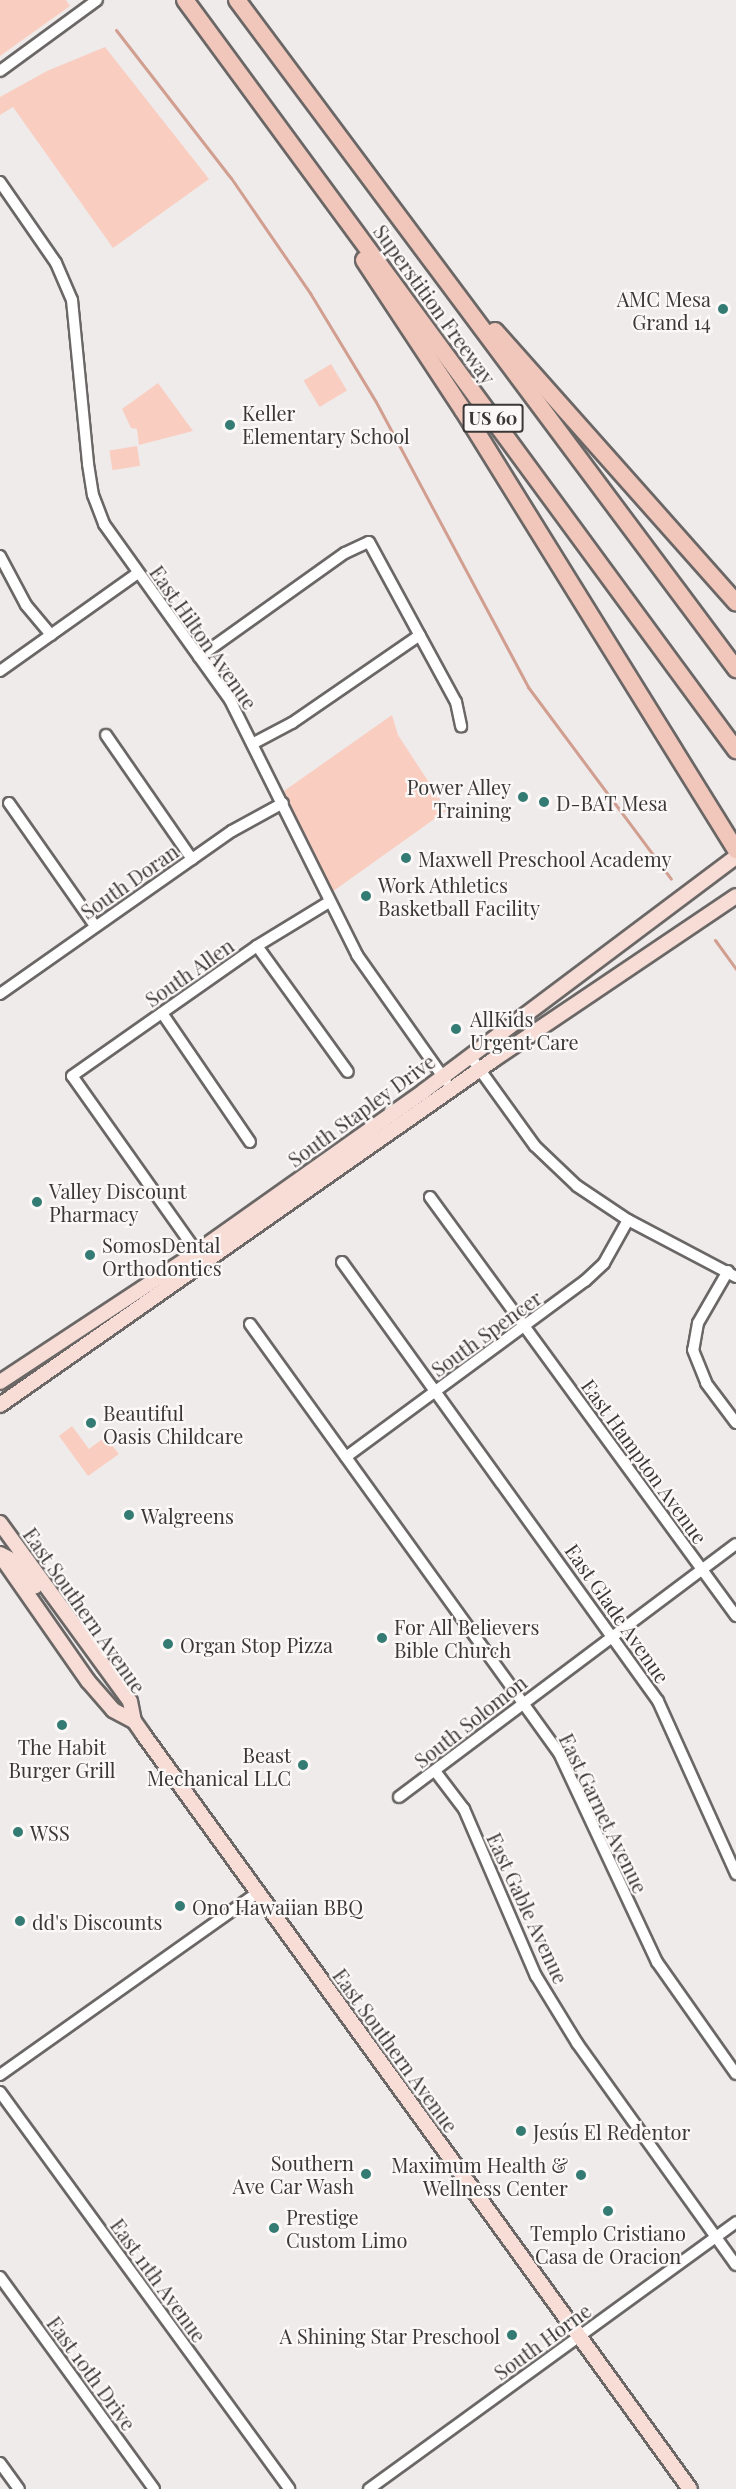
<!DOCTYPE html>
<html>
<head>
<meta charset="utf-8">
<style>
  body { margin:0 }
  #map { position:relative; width:736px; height:2489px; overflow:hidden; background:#efebea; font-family:"Playfair Display",serif }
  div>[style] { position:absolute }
  .green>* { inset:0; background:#f9cec1; transform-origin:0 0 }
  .stream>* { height:3px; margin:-1.5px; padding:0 1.5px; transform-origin:1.5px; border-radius:1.5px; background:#d19e90 }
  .roads { filter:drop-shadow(2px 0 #6a6766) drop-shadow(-2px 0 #6a6766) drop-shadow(0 2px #6a6766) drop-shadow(0 -2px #6a6766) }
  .minor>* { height:10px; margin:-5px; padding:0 5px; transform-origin:5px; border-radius:5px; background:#fff }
  .major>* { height:14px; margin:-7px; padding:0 7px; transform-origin:7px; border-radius:7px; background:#f7ddd6 }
  .highway>* { height:16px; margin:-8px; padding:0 8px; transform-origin:8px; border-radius:8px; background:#f2c7bb }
  .dots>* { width:16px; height:16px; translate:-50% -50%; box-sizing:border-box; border:3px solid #fcf8f7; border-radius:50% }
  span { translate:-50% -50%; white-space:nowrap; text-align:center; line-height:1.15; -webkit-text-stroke:4.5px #fcf8f7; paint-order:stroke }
  .shield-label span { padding:2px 4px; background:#fcf8f7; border:2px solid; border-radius:4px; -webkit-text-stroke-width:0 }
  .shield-label { font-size:18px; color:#393837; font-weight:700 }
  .poi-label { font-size:20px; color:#393837 }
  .right { translate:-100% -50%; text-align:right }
  .left { translate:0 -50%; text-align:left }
  .street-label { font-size:20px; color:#393837 }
</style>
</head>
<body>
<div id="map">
  <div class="green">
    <div style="clip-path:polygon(0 0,66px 0,70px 6px,0 56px)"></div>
    <div style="clip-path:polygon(105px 47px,209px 179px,113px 248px,13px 107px,0 115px,0 97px,47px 71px)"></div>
    <div style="left:331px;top:364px;width:31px;height:32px;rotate:59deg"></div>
    <div style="clip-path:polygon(158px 383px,193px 431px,139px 445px,137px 429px,131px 428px,122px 409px)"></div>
    <div style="left:137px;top:446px;width:20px;height:28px;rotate:81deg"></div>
    <div style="clip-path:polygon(392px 715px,398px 735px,447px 810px,332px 892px,284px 791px)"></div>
    <div style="clip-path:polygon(72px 1426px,89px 1449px,105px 1437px,119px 1454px,88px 1476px,59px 1436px)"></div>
  </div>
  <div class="stream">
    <div style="left:116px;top:30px;width:187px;rotate:52.2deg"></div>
    <div style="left:231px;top:178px;width:140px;rotate:55.5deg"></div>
    <div style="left:310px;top:293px;width:127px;rotate:58.8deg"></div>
    <div style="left:376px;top:402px;width:323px;rotate:61.9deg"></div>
    <div style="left:528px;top:687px;width:239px;rotate:53.3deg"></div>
    <div style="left:715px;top:940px;width:36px;rotate:54deg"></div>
  </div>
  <div class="roads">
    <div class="minor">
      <div style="left:0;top:71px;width:120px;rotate:-36.2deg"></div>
      <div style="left:0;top:182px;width:98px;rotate:55.3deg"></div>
      <div style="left:56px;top:263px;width:40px;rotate:66.6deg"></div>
      <div style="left:72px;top:300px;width:165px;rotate:84.4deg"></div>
      <div style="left:88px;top:464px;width:31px;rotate:81deg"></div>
      <div style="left:93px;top:495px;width:31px;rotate:69deg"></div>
      <div style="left:104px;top:524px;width:216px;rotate:54.4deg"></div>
      <div style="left:230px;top:700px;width:285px;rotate:63.5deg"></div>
      <div style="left:357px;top:955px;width:154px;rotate:54.8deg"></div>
      <div style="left:0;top:556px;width:55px;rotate:62deg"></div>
      <div style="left:26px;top:605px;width:39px;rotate:50deg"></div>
      <div style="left:199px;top:657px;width:179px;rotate:-35.5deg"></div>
      <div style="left:345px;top:553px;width:26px;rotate:-25deg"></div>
      <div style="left:369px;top:542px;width:182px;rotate:61.5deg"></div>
      <div style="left:456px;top:702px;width:25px;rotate:78deg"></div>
      <div style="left:0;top:671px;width:169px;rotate:-35.4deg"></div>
      <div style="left:106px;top:735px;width:151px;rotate:55.3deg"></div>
      <div style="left:254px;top:743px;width:43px;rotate:-27.8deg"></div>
      <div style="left:292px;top:723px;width:155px;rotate:-34.5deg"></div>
      <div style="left:9px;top:803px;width:150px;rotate:55deg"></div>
      <div style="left:257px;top:946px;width:155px;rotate:54.2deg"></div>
      <div style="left:0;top:994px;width:284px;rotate:-35.1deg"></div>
      <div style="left:232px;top:831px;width:58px;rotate:-28.8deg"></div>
      <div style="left:162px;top:1013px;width:156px;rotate:55.7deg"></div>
      <div style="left:470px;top:1056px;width:111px;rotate:54.2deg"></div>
      <div style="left:535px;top:1146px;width:58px;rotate:43.6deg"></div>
      <div style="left:577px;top:1186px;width:61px;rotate:33.7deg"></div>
      <div style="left:628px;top:1220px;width:122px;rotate:27.8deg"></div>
      <div style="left:430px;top:1197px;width:519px;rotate:53.86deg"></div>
      <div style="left:201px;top:1258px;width:223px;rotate:-125.3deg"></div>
      <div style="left:72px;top:1076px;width:226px;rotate:-35.1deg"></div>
      <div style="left:257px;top:946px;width:84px;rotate:-31.4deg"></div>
      <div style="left:342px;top:1262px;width:541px;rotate:54.25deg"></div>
      <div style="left:658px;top:1701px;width:190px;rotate:65.7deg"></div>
      <div style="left:728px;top:1271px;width:60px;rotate:120deg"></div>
      <div style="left:698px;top:1323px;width:27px;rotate:100deg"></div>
      <div style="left:693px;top:1350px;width:35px;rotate:68deg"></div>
      <div style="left:706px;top:1383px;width:50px;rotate:53.1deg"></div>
      <div style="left:250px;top:1324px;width:529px;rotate:54.24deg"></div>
      <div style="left:559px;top:1753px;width:231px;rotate:64.9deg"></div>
      <div style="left:657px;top:1962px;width:137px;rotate:54.8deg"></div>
      <div style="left:346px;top:1457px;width:297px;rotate:-36.4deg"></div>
      <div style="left:585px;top:1281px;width:26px;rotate:-43deg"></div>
      <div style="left:604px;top:1263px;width:49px;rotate:-60.8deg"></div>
      <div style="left:435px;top:1771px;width:48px;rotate:52.7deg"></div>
      <div style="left:464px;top:1809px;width:182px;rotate:66.7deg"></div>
      <div style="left:536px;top:1976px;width:79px;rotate:58.5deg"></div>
      <div style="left:577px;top:2043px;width:273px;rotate:54.4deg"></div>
      <div style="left:399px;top:1797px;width:421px;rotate:-36.9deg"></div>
      <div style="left:0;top:2075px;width:316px;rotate:-35.3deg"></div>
      <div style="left:0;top:2092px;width:491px;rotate:53.9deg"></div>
      <div style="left:0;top:2277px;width:262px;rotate:54deg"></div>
      <div style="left:0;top:2463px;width:32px;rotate:54deg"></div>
      <div style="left:369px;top:2489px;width:454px;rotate:-36deg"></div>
    </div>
    <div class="major">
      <div style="left:0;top:1382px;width:236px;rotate:-33.4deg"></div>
      <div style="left:197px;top:1252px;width:278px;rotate:-35.3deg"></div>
      <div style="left:424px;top:1091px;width:390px;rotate:-36.9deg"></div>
      <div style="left:0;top:1405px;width:602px;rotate:-34.98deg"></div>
      <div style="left:493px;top:1060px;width:293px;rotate:-34deg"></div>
      <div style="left:0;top:1523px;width:220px;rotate:53.9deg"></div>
      <div style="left:130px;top:1701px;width:20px;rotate:79deg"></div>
      <div style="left:0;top:1554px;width:18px;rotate:27deg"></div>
      <div style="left:16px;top:1562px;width:31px;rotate:52deg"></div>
      <div style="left:0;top:1555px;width:154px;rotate:55.1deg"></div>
      <div style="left:88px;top:1681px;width:38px;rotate:49deg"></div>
      <div style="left:113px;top:1710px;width:24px;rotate:28deg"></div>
      <div style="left:134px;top:1721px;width:16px;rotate:55deg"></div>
      <div style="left:143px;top:1734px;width:932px;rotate:54.08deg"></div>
    </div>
    <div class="highway">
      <div style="left:185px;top:0;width:931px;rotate:53.7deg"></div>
      <div style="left:237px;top:0;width:835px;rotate:53.28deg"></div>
      <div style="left:364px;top:260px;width:180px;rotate:56.6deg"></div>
      <div style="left:463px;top:410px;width:518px;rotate:58.18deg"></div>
      <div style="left:495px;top:331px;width:363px;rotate:48.4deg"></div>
    </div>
  </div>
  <div class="dots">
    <div style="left:723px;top:309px;background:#347b74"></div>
    <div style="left:230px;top:425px;background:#347b74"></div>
    <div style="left:523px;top:797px;background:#347b74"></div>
    <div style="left:544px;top:802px;background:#347b74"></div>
    <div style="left:406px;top:858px;background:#347b74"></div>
    <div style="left:366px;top:896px;background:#347b74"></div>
    <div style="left:456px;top:1029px;background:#347b74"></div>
    <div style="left:37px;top:1202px;background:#347b74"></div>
    <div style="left:90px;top:1255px;background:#347b74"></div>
    <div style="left:91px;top:1423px;background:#347b74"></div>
    <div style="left:129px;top:1515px;background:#347b74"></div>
    <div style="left:382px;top:1638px;background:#347b74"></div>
    <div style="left:168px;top:1644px;background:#347b74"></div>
    <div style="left:62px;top:1725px;background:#347b74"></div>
    <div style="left:303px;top:1765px;background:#347b74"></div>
    <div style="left:18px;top:1832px;background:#347b74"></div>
    <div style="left:180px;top:1906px;background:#347b74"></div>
    <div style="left:20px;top:1921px;background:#347b74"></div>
    <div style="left:521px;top:2131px;background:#347b74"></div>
    <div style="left:366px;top:2174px;background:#347b74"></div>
    <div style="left:581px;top:2175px;background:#347b74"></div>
    <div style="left:608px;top:2211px;background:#347b74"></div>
    <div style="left:274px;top:2228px;background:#347b74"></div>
    <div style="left:512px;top:2335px;background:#347b74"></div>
  </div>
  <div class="shield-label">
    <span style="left:493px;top:418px">US 60</span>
  </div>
  <div class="poi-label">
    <span class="right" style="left:711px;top:310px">AMC Mesa<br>Grand 14</span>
    <span class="left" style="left:242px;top:424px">Keller<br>Elementary School</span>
    <span class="right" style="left:511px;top:798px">Power Alley<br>Training</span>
    <span class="left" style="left:556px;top:802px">D-BAT Mesa</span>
    <span class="left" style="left:418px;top:858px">Maxwell Preschool Academy</span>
    <span class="left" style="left:378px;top:896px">Work Athletics<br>Basketball Facility</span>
    <span class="left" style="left:470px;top:1030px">AllKids<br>Urgent Care</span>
    <span class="left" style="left:49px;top:1202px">Valley Discount<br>Pharmacy</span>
    <span class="left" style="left:102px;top:1256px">SomosDental<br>Orthodontics</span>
    <span class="left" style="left:103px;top:1424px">Beautiful<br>Oasis Childcare</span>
    <span class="left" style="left:141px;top:1515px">Walgreens</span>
    <span class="left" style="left:394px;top:1638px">For All Believers<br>Bible Church</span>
    <span class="left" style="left:180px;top:1644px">Organ Stop Pizza</span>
    <span style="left:62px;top:1758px">The Habit<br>Burger Grill</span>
    <span class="right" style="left:291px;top:1766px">Beast<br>Mechanical LLC</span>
    <span class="left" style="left:30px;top:1832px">WSS</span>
    <span class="left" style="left:192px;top:1906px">Ono Hawaiian BBQ</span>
    <span class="left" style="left:32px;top:1921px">dd's Discounts</span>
    <span class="left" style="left:533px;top:2131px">Jesús El Redentor</span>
    <span class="right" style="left:354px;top:2174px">Southern<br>Ave Car Wash</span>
    <span class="right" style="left:568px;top:2176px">Maximum Health &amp;<br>Wellness Center</span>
    <span class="left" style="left:286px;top:2228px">Prestige<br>Custom Limo</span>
    <span style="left:608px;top:2244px">Templo Cristiano<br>Casa de Oracion</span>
    <span class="right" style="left:500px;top:2335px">A Shining Star Preschool</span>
  </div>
  <div class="street-label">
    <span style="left:435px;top:304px;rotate:54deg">Superstition Freeway</span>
    <span style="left:204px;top:637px;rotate:55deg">East Hilton Avenue</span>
    <span style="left:129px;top:881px;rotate:-35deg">South Doran</span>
    <span style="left:189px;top:972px;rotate:-35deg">South Allen</span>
    <span style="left:361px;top:1110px;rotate:-36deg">South Stapley Drive</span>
    <span style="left:486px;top:1333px;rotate:-36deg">South Spencer</span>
    <span style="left:645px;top:1461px;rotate:54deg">East Hampton Avenue</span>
    <span style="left:85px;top:1610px;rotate:55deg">East Southern Avenue</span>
    <span style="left:618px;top:1613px;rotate:55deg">East Glade Avenue</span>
    <span style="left:470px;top:1721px;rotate:-38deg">South Solomon</span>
    <span style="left:604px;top:1813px;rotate:64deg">East Garnet Avenue</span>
    <span style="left:528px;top:1908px;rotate:65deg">East Gable Avenue</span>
    <span style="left:396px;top:2050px;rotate:54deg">East Southern Avenue</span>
    <span style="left:159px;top:2280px;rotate:54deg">East 11th Avenue</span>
    <span style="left:542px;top:2341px;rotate:-36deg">South Horne</span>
    <span style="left:92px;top:2373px;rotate:54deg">East 10th Drive</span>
  </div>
</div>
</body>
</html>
